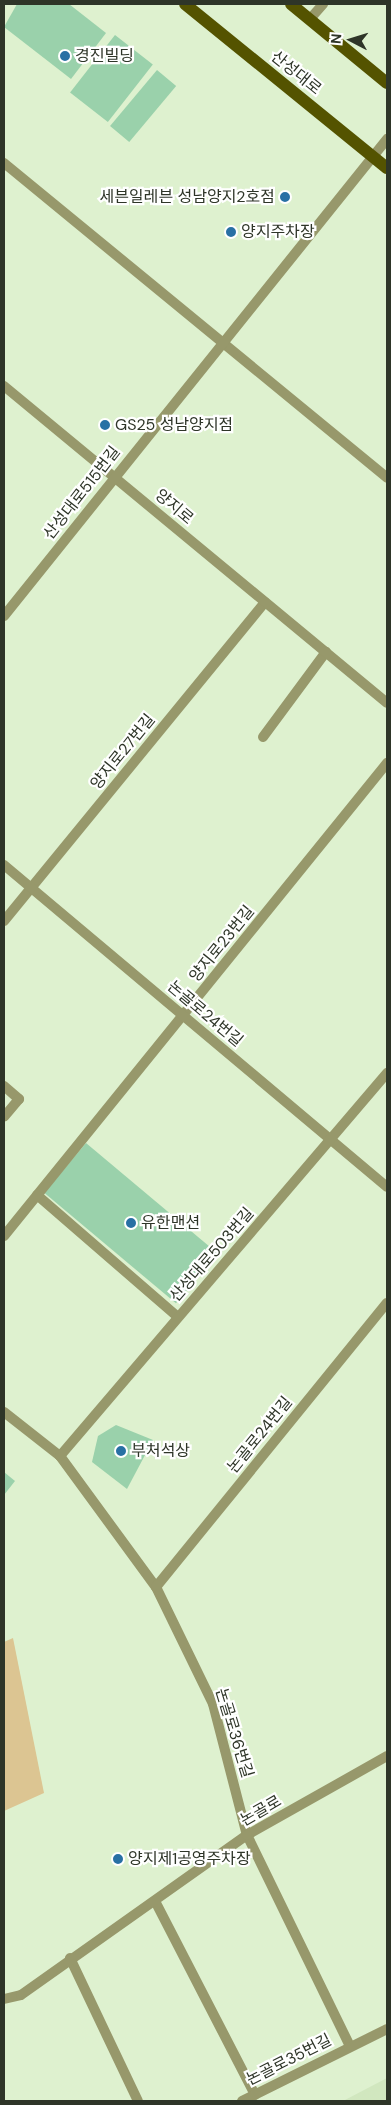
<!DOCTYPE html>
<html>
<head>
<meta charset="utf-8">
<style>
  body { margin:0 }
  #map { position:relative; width:391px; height:2105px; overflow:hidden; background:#def1cf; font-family:"DM Sans","Noto Sans KR",sans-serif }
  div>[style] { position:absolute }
  .built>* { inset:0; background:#d1e7bf }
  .green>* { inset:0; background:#dcc592 }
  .building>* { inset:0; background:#9ad1ab; transform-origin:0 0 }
  .service>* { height:10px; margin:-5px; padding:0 5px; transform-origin:5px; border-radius:5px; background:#97986b }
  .minor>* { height:10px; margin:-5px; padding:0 5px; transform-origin:5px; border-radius:5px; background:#97986b }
  .tertiary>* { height:10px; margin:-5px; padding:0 5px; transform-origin:5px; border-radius:5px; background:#97986b }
  .primary>* { height:12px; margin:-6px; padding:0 6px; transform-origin:6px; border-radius:6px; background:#545300 }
  .dots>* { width:14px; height:14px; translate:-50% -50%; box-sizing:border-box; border:2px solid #fff; border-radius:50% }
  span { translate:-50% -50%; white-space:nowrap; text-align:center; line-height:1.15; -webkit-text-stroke:4.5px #fff; paint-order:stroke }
  .poi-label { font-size:16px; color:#2e3528 }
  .left { translate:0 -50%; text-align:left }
  .right { translate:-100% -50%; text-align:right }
  .street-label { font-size:16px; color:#2e3528 }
  .frame { position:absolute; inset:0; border:5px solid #2e3528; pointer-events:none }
  .north { position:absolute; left:326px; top:15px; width:50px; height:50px; -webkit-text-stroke:4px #fff; paint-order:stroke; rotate:275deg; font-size:14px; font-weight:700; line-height:20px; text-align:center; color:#2e3528 }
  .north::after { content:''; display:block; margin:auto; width:18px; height:22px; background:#2e3528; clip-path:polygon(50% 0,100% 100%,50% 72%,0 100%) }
</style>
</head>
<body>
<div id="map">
  <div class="built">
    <div style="clip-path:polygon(387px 2078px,387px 2101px,343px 2101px)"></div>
  </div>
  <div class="green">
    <div style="clip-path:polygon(13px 1638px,44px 1793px,4px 1811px,4px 1642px)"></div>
  </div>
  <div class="building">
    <div style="clip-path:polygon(17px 4px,69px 4px,106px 33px,71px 79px,4px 27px)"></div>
    <div style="left:115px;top:35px;width:48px;height:73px;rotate:38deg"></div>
    <div style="left:157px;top:70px;width:25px;height:73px;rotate:40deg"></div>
    <div style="left:86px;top:1143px;width:172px;height:65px;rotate:40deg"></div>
    <div style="clip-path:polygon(116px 1425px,153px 1440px,127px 1489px,92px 1462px,98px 1436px)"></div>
    <div style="clip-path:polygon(4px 1472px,15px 1481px,4px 1495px)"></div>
  </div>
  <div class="service">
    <div style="left:263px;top:737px;width:106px;rotate:-53.5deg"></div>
    <div style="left:4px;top:921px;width:412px;rotate:-50.7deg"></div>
    <div style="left:4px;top:1086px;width:20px;rotate:41deg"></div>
    <div style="left:19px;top:1099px;width:23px;rotate:130deg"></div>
    <div style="left:37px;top:1195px;width:186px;rotate:40.9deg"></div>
    <div style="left:4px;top:1236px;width:609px;rotate:-51deg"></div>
    <div style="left:155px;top:1901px;width:218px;rotate:62.7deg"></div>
    <div style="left:70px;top:1958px;width:158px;rotate:64.6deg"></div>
  </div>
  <div class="minor">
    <div style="left:310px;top:19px;width:20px;rotate:-49deg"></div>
    <div style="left:4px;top:163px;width:496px;rotate:39.4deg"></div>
    <div style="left:4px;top:386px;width:497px;rotate:39.6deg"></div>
    <div style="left:4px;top:616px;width:612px;rotate:-51.24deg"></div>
    <div style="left:4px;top:865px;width:500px;rotate:40.05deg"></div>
    <div style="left:4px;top:1412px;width:71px;rotate:38.2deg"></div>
    <div style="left:60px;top:1456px;width:162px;rotate:53.8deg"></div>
    <div style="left:156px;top:1587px;width:130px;rotate:64deg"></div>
    <div style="left:213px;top:1704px;width:135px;rotate:75.5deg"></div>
    <div style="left:247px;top:1835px;width:235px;rotate:64deg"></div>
    <div style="left:60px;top:1456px;width:504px;rotate:-49.51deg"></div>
    <div style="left:156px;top:1587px;width:366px;rotate:-50.9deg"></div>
    <div style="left:242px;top:2101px;width:162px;rotate:-26.4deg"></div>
  </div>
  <div class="tertiary">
    <div style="left:4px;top:1999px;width:17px;rotate:-13deg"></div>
    <div style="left:21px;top:1995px;width:277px;rotate:-35.3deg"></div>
    <div style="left:247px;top:1835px;width:161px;rotate:-29.4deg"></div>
  </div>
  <div class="primary">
    <div style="left:185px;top:4px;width:260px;rotate:39.1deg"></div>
    <div style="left:291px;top:4px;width:124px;rotate:39.5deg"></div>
  </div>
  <div class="dots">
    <div style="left:65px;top:56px;background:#2870a4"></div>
    <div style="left:285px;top:197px;background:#2870a4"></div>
    <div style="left:231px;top:232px;background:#2870a4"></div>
    <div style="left:105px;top:425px;background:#2870a4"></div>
    <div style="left:131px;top:1223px;background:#2870a4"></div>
    <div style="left:121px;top:1451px;background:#2870a4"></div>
    <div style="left:118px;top:1859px;background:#2870a4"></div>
  </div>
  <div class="poi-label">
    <span class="left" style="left:75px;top:56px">경진빌딩</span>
    <span class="right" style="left:275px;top:197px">세븐일레븐 성남양지2호점</span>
    <span class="left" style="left:241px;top:232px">양지주차장</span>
    <span class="left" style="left:115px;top:425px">GS25 성남양지점</span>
    <span class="left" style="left:141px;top:1223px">유한맨션</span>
    <span class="left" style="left:131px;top:1451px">부처석상</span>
    <span class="left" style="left:128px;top:1859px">양지제1공영주차장</span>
  </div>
  <div class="street-label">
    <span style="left:296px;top:73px;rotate:39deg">산성대로</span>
    <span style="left:82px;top:493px;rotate:-52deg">산성대로515번길</span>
    <span style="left:174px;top:507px;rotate:40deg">양지로</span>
    <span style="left:123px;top:752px;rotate:-51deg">양지로27번길</span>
    <span style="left:222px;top:944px;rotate:-51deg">양지로23번길</span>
    <span style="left:205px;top:1014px;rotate:40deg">논골로24번길</span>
    <span style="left:212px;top:1255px;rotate:-49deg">산성대로503번길</span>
    <span style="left:260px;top:1435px;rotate:-51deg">논골로24번길</span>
    <span style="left:234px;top:1733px;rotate:73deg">논골로36번길</span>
    <span style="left:261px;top:1811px;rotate:-30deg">논골로</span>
    <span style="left:289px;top:2060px;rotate:-27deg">논골로35번길</span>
  </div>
  <div class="frame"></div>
  <div class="north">N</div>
</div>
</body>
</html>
